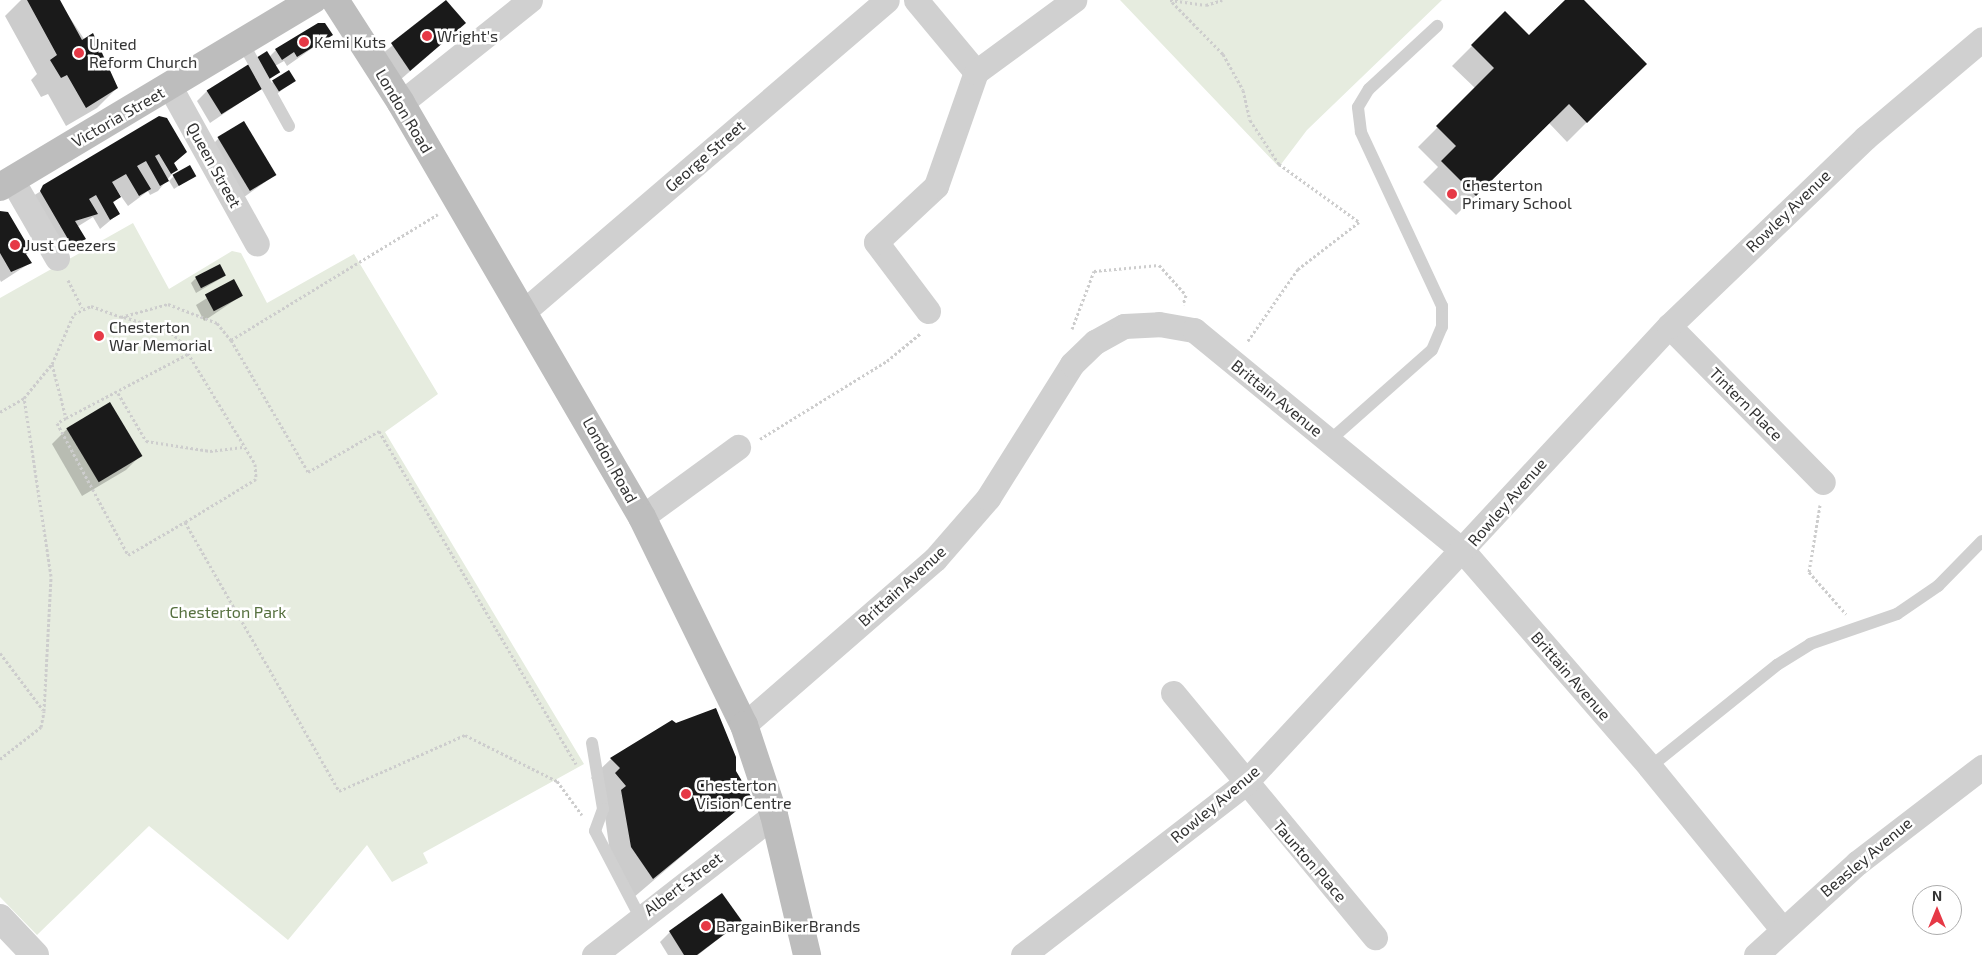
<!DOCTYPE html>
<html>
<head>
<meta charset="utf-8">
<style>
  body { margin:0 }
  #map { position:relative; width:1982px; height:955px; overflow:hidden; background:#fff; font-family:"Exo 2",sans-serif }
  div>[style] { position:absolute }
  .green>* { inset:0; background:#e6ecdf }
  .shadow>* { inset:0; background:#0003 }
  .building>* { inset:0; background:#1a1a1a; transform-origin:0 0 }
  .path>* { height:3px; margin-top:-1.5px; transform-origin:0; background:repeating-linear-gradient(90deg,#cdcdcd 0 2.5px,transparent 0 5px) }
  .service>* { height:12px; margin:-6px; padding:0 6px; transform-origin:6px; border-radius:6px; background:#d0d0d0 }
  .minor>* { height:25px; margin:-12.5px; padding:0 12.5px; transform-origin:12.5px; border-radius:12.5px; background:#d0d0d0 }
  .tertiary>* { height:28px; margin:-14px; padding:0 14px; transform-origin:14px; border-radius:14px; background:#d0d0d0 }
  .secondary>* { height:28px; margin:-14px; padding:0 14px; transform-origin:14px; border-radius:14px; background:#bdbdbd }
  .dots>* { width:14px; height:14px; translate:-50% -50%; box-sizing:border-box; border:2px solid #fff; border-radius:50% }
  span { translate:-50% -50%; white-space:nowrap; text-align:center; line-height:1.15; -webkit-text-stroke:5px #fff; paint-order:stroke }
  .poi-label { font-size:16px; color:#333 }
  .left { translate:0 -50%; text-align:left }
  .street-label { font-size:16px; color:#333 }
  .park-label { font-size:16px; color:#56703f }
  .north { position:absolute; left:1912px; top:885px; width:50px; height:50px; box-sizing:border-box; background:#fff; border:1px solid #adadad; border-radius:50%; rotate:0deg; font-size:14px; font-weight:700; line-height:20px; text-align:center; color:#333 }
  .north::after { content:''; display:block; margin:auto; width:18px; height:22px; background:#e63946; clip-path:polygon(50% 0,100% 100%,50% 72%,0 100%) }
</style>
</head>
<body>
<div id="map">
  <div class="green">
    <div style="clip-path:polygon(1120px 0,1442px 0,1307px 130px,1279px 167px)"></div>
    <div style="clip-path:polygon(133px 223px,169px 289px,232px 251px,241px 253px,267px 303px,354px 254px,438px 394px,385px 432px,584px 764px,423px 853px,428px 863px,392px 882px,367px 845px,288px 940px,149px 826px,37px 935px,0 897px,0 298px)"></div>
  </div>
  <div class="shadow">
    <div style="clip-path:polygon(21px 0,58px 0,117px 88px,97px 108px,66px 126px,48px 94px,41px 97px,31px 80px,37px 74px,5px 16px)"></div>
    <div style="clip-path:polygon(1567px 0,1582px 0,1645px 64px,1567px 142px,1549px 123px,1456px 215px,1423px 182px,1438px 167px,1418px 147px,1476px 89px,1452px 66px,1505px 13px,1529px 37px)"></div>
    <div style="clip-path:polygon(446px 2px,454px 33px,400px 80px,382px 54px)"></div>
    <div style="clip-path:polygon(331px 35px,287px 66px,284px 61px,275px 66px,279px 72px,264px 83px,269px 57px,276px 50px)"></div>
    <div style="clip-path:polygon(294px 81px,274px 96px,268px 87px,273px 82px)"></div>
    <div style="clip-path:polygon(262px 88px,210px 123px,197px 101px,207px 91px)"></div>
    <div style="clip-path:polygon(159px 118px,186px 152px,173px 164px,176px 169px,158px 191px,150px 195px,148px 191px,128px 206px,113px 185px,119px 197px,112px 204px,118px 214px,100px 229px,93px 217px,77px 227px,84px 239px,62px 256px,33px 196px)"></div>
    <div style="clip-path:polygon(219px 138px,275px 175px,240px 200px,209px 148px)"></div>
    <div style="clip-path:polygon(195px 175px,174px 189px,169px 181px,174px 176px)"></div>
    <div style="clip-path:polygon(0 213px,30px 263px,1px 282px,0 280px)"></div>
    <div style="clip-path:polygon(225px 276px,196px 293px,191px 283px,196px 278px)"></div>
    <div style="clip-path:polygon(234px 281px,241px 296px,204px 321px,196px 305px)"></div>
    <div style="clip-path:polygon(67px 429px,141px 455px,126px 470px,82px 496px,52px 444px)"></div>
    <div style="clip-path:polygon(672px 721px,735px 771px,750px 798px,633px 898px,612px 867px,601px 788px,591px 778px,611px 759px)"></div>
    <div style="clip-path:polygon(741px 921px,698px 955px,668px 955px,660px 942px,670px 932px)"></div>
  </div>
  <div class="building">
    <div style="clip-path:polygon(27px 0,60px 0,82px 40px,93px 33px,118px 88px,86px 108px,67px 75px,61px 78px,50px 60px,57px 55px)"></div>
    <div style="clip-path:polygon(446px 0,466px 23px,410px 71px,391px 43px)"></div>
    <div style="clip-path:polygon(1565px 0,1584px 0,1647px 64px,1587px 123px,1569px 104px,1476px 196px,1441px 161px,1456px 146px,1436px 126px,1494px 68px,1471px 45px,1505px 11px,1529px 35px)"></div>
    <div style="clip-path:polygon(318px 23px,325px 23px,333px 35px,297px 57px,294px 52px,282px 60px,275px 49px)"></div>
    <div style="left:267px;top:51px;width:25px;height:13px;rotate:58deg"></div>
    <div style="left:249px;top:64px;width:28px;height:50px;rotate:58deg"></div>
    <div style="left:289px;top:70px;width:13px;height:20px;rotate:58deg"></div>
    <div style="clip-path:polygon(159px 116px,167px 118px,187px 152px,174px 163px,178px 170px,171px 174px,159px 154px,155px 156px,169px 181px,160px 186px,146px 161px,137px 166px,151px 189px,139px 196px,126px 174px,112px 182px,121px 197px,113px 202px,120px 214px,110px 220px,96px 195px,89px 199px,98px 214px,75px 221px,86px 239px,72px 246px,40px 191px,43px 185px)"></div>
    <div style="left:244px;top:121px;width:63px;height:31px;rotate:59deg"></div>
    <div style="left:190px;top:165px;width:13px;height:20px;rotate:61deg"></div>
    <div style="clip-path:polygon(0 211px,8px 212px,31px 251px,26px 254px,32px 263px,11px 272px,0 253px)"></div>
    <div style="left:220px;top:264px;width:13px;height:28px;rotate:63deg"></div>
    <div style="left:234px;top:279px;width:19px;height:33px;rotate:62deg"></div>
    <div style="left:110px;top:402px;width:63px;height:51px;rotate:59deg"></div>
    <div style="clip-path:polygon(716px 708px,736px 757px,736px 771px,752px 798px,653px 879px,631px 847px,621px 790px,626px 786px,615px 773px,620px 768px,610px 758px,672px 720px,676px 723px)"></div>
    <div style="clip-path:polygon(722px 893px,742px 921px,697px 955px,684px 955px,669px 931px)"></div>
  </div>
  <div class="path">
    <div style="left:1170px;top:0;width:36px;rotate:8deg"></div>
    <div style="left:1206px;top:5px;width:17px;rotate:-17deg"></div>
    <div style="left:1172px;top:2px;width:73px;rotate:45.6deg"></div>
    <div style="left:1223px;top:54px;width:41px;rotate:60.9deg"></div>
    <div style="left:1243px;top:90px;width:31px;rotate:77deg"></div>
    <div style="left:1250px;top:120px;width:53px;rotate:56.6deg"></div>
    <div style="left:1279px;top:164px;width:99px;rotate:35.9deg"></div>
    <div style="left:1359px;top:222px;width:77px;rotate:142.4deg"></div>
    <div style="left:1298px;top:269px;width:89px;rotate:124.9deg"></div>
    <div style="left:68px;top:280px;width:31px;rotate:63deg"></div>
    <div style="left:124px;top:317px;width:45px;rotate:16.8deg"></div>
    <div style="left:167px;top:330px;width:16px;rotate:38deg"></div>
    <div style="left:180px;top:340px;width:145px;rotate:58.8deg"></div>
    <div style="left:255px;top:464px;width:15px;rotate:86deg"></div>
    <div style="left:256px;top:479px;width:83px;rotate:148.8deg"></div>
    <div style="left:185px;top:522px;width:310px;rotate:60.2deg"></div>
    <div style="left:339px;top:791px;width:138px;rotate:-24deg"></div>
    <div style="left:465px;top:735px;width:103px;rotate:26.6deg"></div>
    <div style="left:557px;top:781px;width:42px;rotate:53.7deg"></div>
    <div style="left:1072px;top:329px;width:62px;rotate:-69.2deg"></div>
    <div style="left:1094px;top:271px;width:65px;rotate:-5.3deg"></div>
    <div style="left:1159px;top:265px;width:40px;rotate:48deg"></div>
    <div style="left:1186px;top:295px;width:10px;rotate:107deg"></div>
    <div style="left:231px;top:340px;width:153px;rotate:59.7deg"></div>
    <div style="left:308px;top:472px;width:82px;rotate:-30deg"></div>
    <div style="left:379px;top:431px;width:387px;rotate:59.4deg"></div>
    <div style="left:52px;top:364px;width:56px;rotate:75.5deg"></div>
    <div style="left:66px;top:418px;width:10px;rotate:151deg"></div>
    <div style="left:57px;top:423px;width:150px;rotate:61.7deg"></div>
    <div style="left:128px;top:555px;width:66px;rotate:-30.1deg"></div>
    <div style="left:118px;top:393px;width:56px;rotate:59.7deg"></div>
    <div style="left:146px;top:441px;width:65px;rotate:8.9deg"></div>
    <div style="left:210px;top:451px;width:35px;rotate:-7deg"></div>
    <div style="left:0;top:412px;width:28px;rotate:-30deg"></div>
    <div style="left:66px;top:418px;width:140px;rotate:-27.7deg"></div>
    <div style="left:760px;top:439px;width:149px;rotate:-31.6deg"></div>
    <div style="left:887px;top:361px;width:44px;rotate:-39.5deg"></div>
    <div style="left:1820px;top:505px;width:68px;rotate:99.3deg"></div>
    <div style="left:1809px;top:572px;width:56px;rotate:48.6deg"></div>
    <div style="left:0;top:653px;width:71px;rotate:53deg"></div>
    <div style="left:0;top:759px;width:52px;rotate:-38deg"></div>
    <div style="left:41px;top:727px;width:16px;rotate:-79deg"></div>
    <div style="left:44px;top:711px;width:135px;rotate:-87deg"></div>
    <div style="left:51px;top:576px;width:180px;rotate:-98.6deg"></div>
    <div style="left:24px;top:398px;width:44px;rotate:-50.5deg"></div>
    <div style="left:52px;top:364px;width:55px;rotate:-66.3deg"></div>
    <div style="left:74px;top:314px;width:19px;rotate:-25deg"></div>
    <div style="left:91px;top:306px;width:32px;rotate:20deg"></div>
    <div style="left:121px;top:317px;width:49px;rotate:-15.5deg"></div>
    <div style="left:168px;top:304px;width:53px;rotate:21.2deg"></div>
    <div style="left:217px;top:323px;width:22px;rotate:51deg"></div>
    <div style="left:231px;top:340px;width:242px;rotate:-31.3deg"></div>
  </div>
  <div class="service">
    <div style="left:243px;top:43px;width:95px;rotate:61deg"></div>
    <div style="left:1329px;top:441px;width:137px;rotate:-41.5deg"></div>
    <div style="left:1432px;top:350px;width:25px;rotate:-67deg"></div>
    <div style="left:1442px;top:327px;width:21px;rotate:-90deg"></div>
    <div style="left:1442px;top:306px;width:192px;rotate:-115deg"></div>
    <div style="left:1361px;top:132px;width:25px;rotate:-97deg"></div>
    <div style="left:1358px;top:107px;width:21px;rotate:-59deg"></div>
    <div style="left:1369px;top:89px;width:93px;rotate:-42.8deg"></div>
    <div style="left:592px;top:743px;width:67px;rotate:80.5deg"></div>
    <div style="left:603px;top:809px;width:23px;rotate:110deg"></div>
    <div style="left:595px;top:831px;width:97px;rotate:62.4deg"></div>
    <div style="left:1650px;top:767px;width:163px;rotate:-38.8deg"></div>
    <div style="left:1777px;top:665px;width:39px;rotate:-32deg"></div>
    <div style="left:1810px;top:644px;width:92px;rotate:-19deg"></div>
    <div style="left:1897px;top:614px;width:50px;rotate:-34.3deg"></div>
    <div style="left:1938px;top:586px;width:63px;rotate:-45.6deg"></div>
  </div>
  <div class="minor">
    <div style="left:916px;top:0;width:94px;rotate:50.2deg"></div>
    <div style="left:170px;top:87px;width:179px;rotate:61deg"></div>
    <div style="left:401px;top:103px;width:165px;rotate:-38.6deg"></div>
    <div style="left:12px;top:180px;width:90px;rotate:60deg"></div>
    <div style="left:928px;top:311px;width:86px;rotate:-127deg"></div>
    <div style="left:876px;top:242px;width:82px;rotate:-43deg"></div>
    <div style="left:936px;top:186px;width:121px;rotate:-70.7deg"></div>
    <div style="left:976px;top:72px;width:122px;rotate:-36.3deg"></div>
    <div style="left:523px;top:312px;width:479px;rotate:-40.6deg"></div>
    <div style="left:1669px;top:326px;width:219px;rotate:45.4deg"></div>
    <div style="left:642px;top:517px;width:119px;rotate:-36.1deg"></div>
    <div style="left:1173px;top:693px;width:317px;rotate:50.4deg"></div>
    <div style="left:744px;top:725px;width:253px;rotate:-41deg"></div>
    <div style="left:935px;top:559px;width:81px;rotate:-49deg"></div>
    <div style="left:988px;top:498px;width:158px;rotate:-57.9deg"></div>
    <div style="left:1072px;top:364px;width:32px;rotate:-44deg"></div>
    <div style="left:1095px;top:342px;width:33px;rotate:-29deg"></div>
    <div style="left:1124px;top:326px;width:35px;rotate:-3deg"></div>
    <div style="left:1159px;top:324px;width:36px;rotate:10deg"></div>
    <div style="left:1194px;top:330px;width:348px;rotate:39.4deg"></div>
    <div style="left:1463px;top:551px;width:286px;rotate:49.1deg"></div>
    <div style="left:1650px;top:767px;width:209px;rotate:50.8deg"></div>
    <div style="left:594px;top:955px;width:228px;rotate:-37.9deg"></div>
    <div style="left:1023px;top:955px;width:279px;rotate:-37.7deg"></div>
    <div style="left:1244px;top:784px;width:625px;rotate:-47.14deg"></div>
    <div style="left:1669px;top:326px;width:272px;rotate:-43.8deg"></div>
    <div style="left:1865px;top:138px;width:153px;rotate:-40.2deg"></div>
    <div style="left:1756px;top:955px;width:137px;rotate:-42.3deg"></div>
    <div style="left:1857px;top:863px;width:158px;rotate:-37.5deg"></div>
  </div>
  <div class="tertiary">
    <div style="left:0;top:918px;width:51px;rotate:46.6deg"></div>
  </div>
  <div class="secondary">
    <div style="left:335px;top:0;width:122px;rotate:57.3deg"></div>
    <div style="left:401px;top:103px;width:479px;rotate:59.8deg"></div>
    <div style="left:642px;top:517px;width:232px;rotate:63.9deg"></div>
    <div style="left:744px;top:725px;width:95px;rotate:71.6deg"></div>
    <div style="left:774px;top:815px;width:144px;rotate:76.7deg"></div>
    <div style="left:0;top:187px;width:365px;rotate:-30.9deg"></div>
  </div>
  <div class="dots">
    <div style="left:427px;top:36px;background:#e63946"></div>
    <div style="left:304px;top:42px;background:#e63946"></div>
    <div style="left:79px;top:53px;background:#e63946"></div>
    <div style="left:1452px;top:194px;background:#e63946"></div>
    <div style="left:15px;top:245px;background:#e63946"></div>
    <div style="left:99px;top:336px;background:#e63946"></div>
    <div style="left:686px;top:794px;background:#e63946"></div>
    <div style="left:706px;top:926px;background:#e63946"></div>
  </div>
  <div class="poi-label">
    <span class="left" style="left:437px;top:36px">Wright's</span>
    <span class="left" style="left:314px;top:42px">Kemi Kuts</span>
    <span class="left" style="left:89px;top:53px">United<br>Reform Church</span>
    <span class="left" style="left:1462px;top:194px">Chesterton<br>Primary School</span>
    <span class="left" style="left:25px;top:245px">Just Geezers</span>
    <span class="left" style="left:109px;top:336px">Chesterton<br>War Memorial</span>
    <span class="left" style="left:696px;top:794px">Chesterton<br>Vision Centre</span>
    <span class="left" style="left:716px;top:926px">BargainBikerBrands</span>
  </div>
  <div class="street-label">
    <span style="left:404px;top:111px;rotate:59deg">London Road</span>
    <span style="left:118px;top:117px;rotate:-30deg">Victoria Street</span>
    <span style="left:705px;top:156px;rotate:-41deg">George Street</span>
    <span style="left:214px;top:165px;rotate:61deg">Queen Street</span>
    <span style="left:1788px;top:211px;rotate:-44deg">Rowley Avenue</span>
    <span style="left:1277px;top:398px;rotate:39deg">Brittain Avenue</span>
    <span style="left:1746px;top:404px;rotate:45deg">Tintern Place</span>
    <span style="left:610px;top:460px;rotate:61deg">London Road</span>
    <span style="left:1507px;top:502px;rotate:-49deg">Rowley Avenue</span>
    <span style="left:902px;top:586px;rotate:-42deg">Brittain Avenue</span>
    <span style="left:1571px;top:676px;rotate:49deg">Brittain Avenue</span>
    <span style="left:1215px;top:804px;rotate:-40deg">Rowley Avenue</span>
    <span style="left:1866px;top:857px;rotate:-40deg">Beasley Avenue</span>
    <span style="left:1310px;top:861px;rotate:49deg">Taunton Place</span>
    <span style="left:683px;top:884px;rotate:-37deg">Albert Street</span>
  </div>
  <div class="park-label">
    <span style="left:228px;top:612px">Chesterton Park</span>
  </div>
  <div class="north">N</div>
</div>
</body>
</html>
